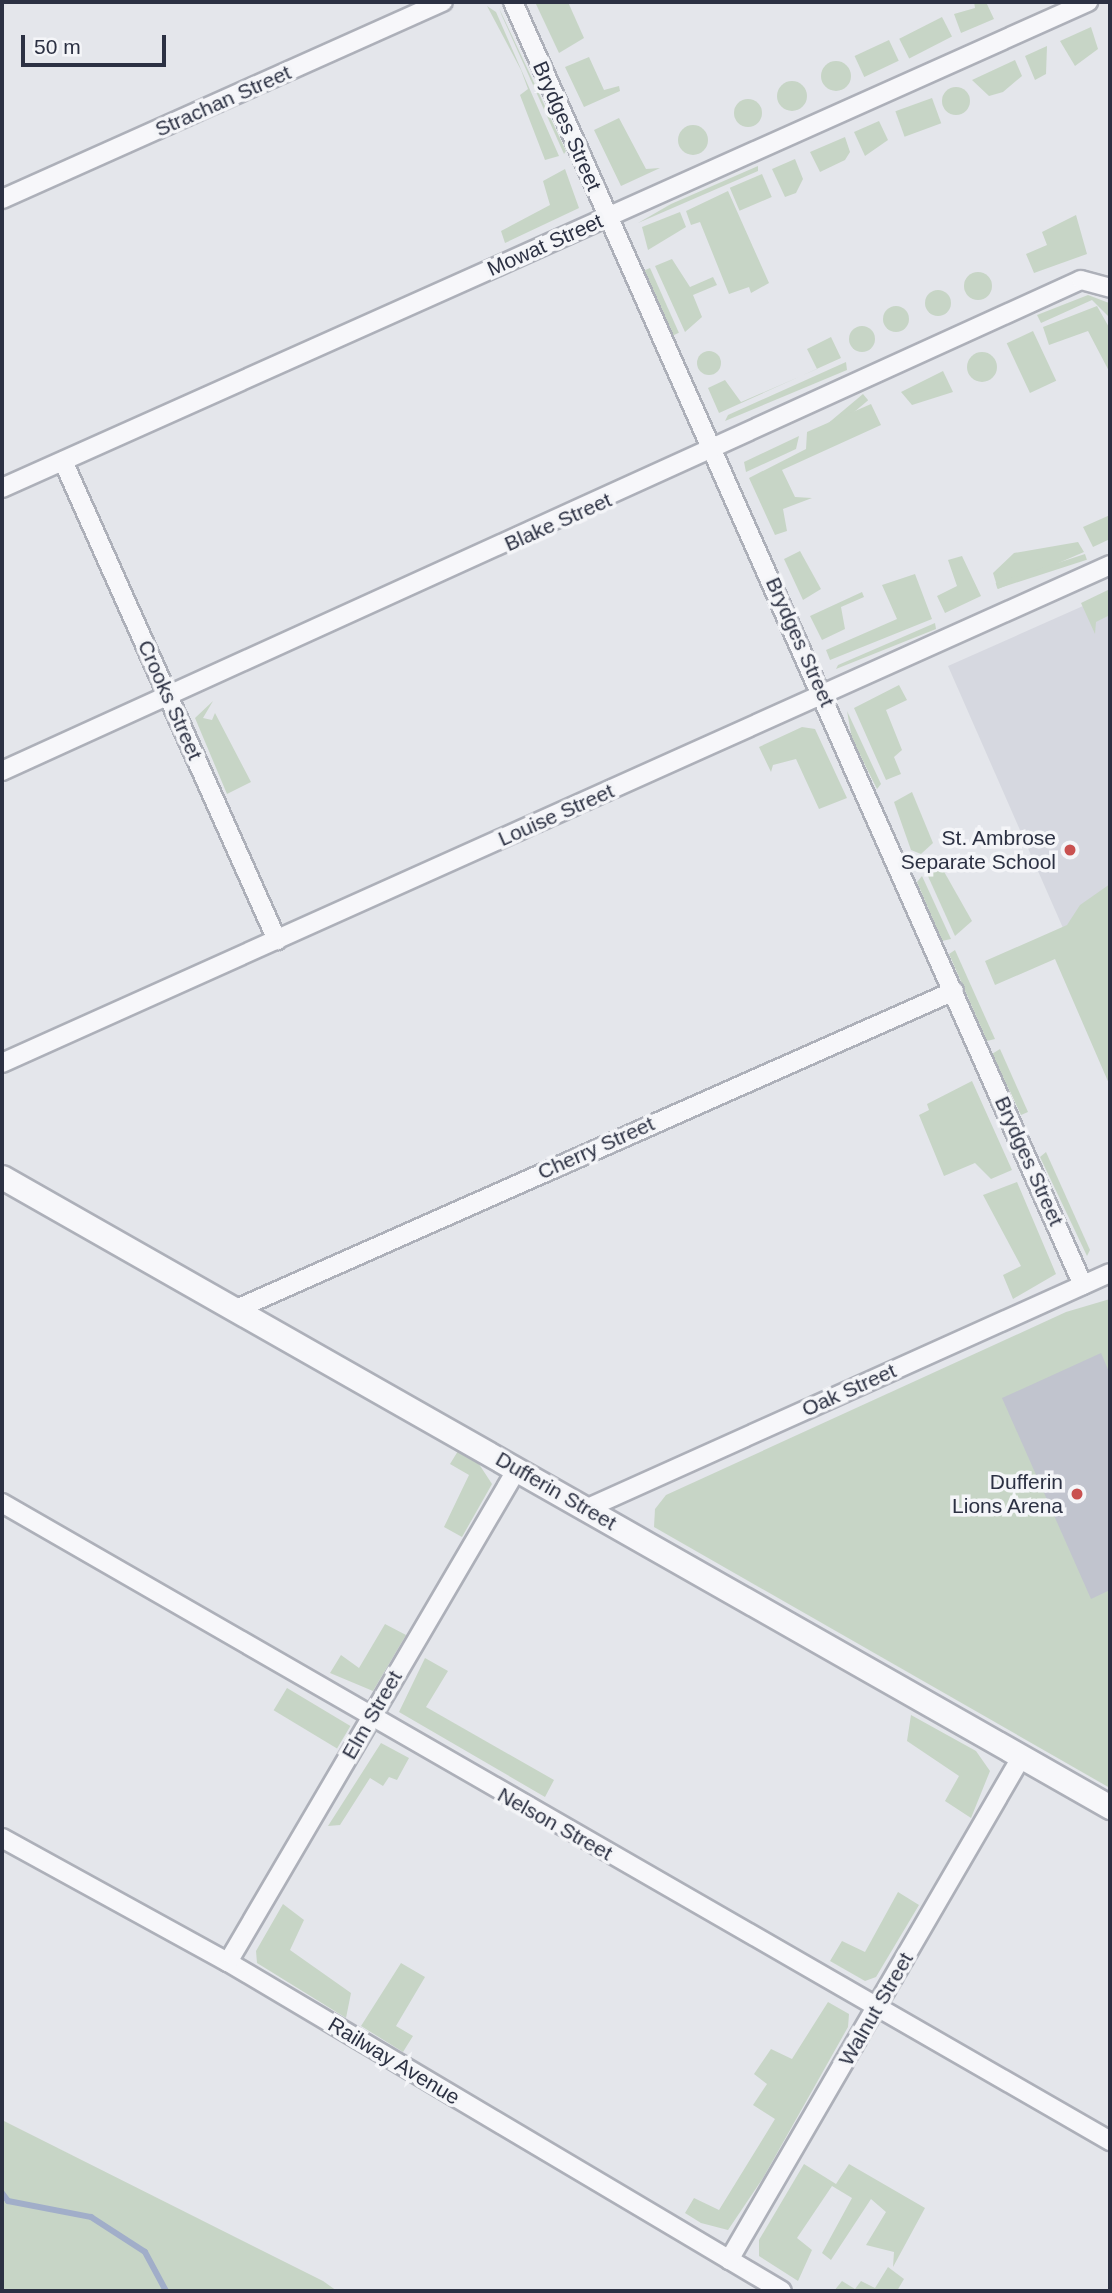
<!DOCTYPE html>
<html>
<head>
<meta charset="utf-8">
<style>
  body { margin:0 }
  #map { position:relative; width:1112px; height:2293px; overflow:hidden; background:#e4e6eb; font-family:Arial,sans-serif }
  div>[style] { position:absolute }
  .built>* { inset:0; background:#d6d8e0 }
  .green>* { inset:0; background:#c7d5c6; transform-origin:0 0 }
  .round { border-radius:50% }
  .stream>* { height:6px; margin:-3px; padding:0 3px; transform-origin:3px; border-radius:3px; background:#a1aec9 }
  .building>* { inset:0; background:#c1c4ce }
  .roads { filter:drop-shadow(2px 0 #adb0b9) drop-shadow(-2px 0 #adb0b9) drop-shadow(0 2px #adb0b9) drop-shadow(0 -2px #adb0b9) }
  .minor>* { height:18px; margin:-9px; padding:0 9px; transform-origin:9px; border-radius:9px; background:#f7f7fa }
  .tertiary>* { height:23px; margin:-11.5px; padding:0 11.5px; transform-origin:11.5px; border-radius:11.5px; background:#f7f7fa }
  .dots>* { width:19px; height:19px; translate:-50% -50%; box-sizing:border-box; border:4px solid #f4f5f8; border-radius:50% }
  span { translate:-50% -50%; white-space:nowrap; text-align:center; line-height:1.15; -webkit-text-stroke:7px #f4f5f8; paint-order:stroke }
  .street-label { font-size:21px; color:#2c3143 }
  .poi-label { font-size:21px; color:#2c3143 }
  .right { translate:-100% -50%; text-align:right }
  .frame { position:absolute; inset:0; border:4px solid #2c3143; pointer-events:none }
  .scale { position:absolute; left:21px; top:35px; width:145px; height:32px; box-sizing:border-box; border:4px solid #2c3143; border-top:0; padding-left:9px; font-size:21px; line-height:24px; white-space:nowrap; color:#2c3143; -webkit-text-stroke:5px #f4f5f8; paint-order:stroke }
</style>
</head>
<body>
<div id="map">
  <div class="built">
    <div style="clip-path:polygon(1110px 594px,1110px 1035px,948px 666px)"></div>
  </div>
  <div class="green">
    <div style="clip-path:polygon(535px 2px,568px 2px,584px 38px,559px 53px)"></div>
    <div style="clip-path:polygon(974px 2px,986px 2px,994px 19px,961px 33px,954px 14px,975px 8px)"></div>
    <div style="clip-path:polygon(487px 6px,496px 12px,559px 156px,545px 160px,520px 95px,528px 89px,521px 70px)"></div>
    <div style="clip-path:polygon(499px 8px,566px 151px,564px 154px,502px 16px)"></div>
    <div style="left:942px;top:17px;width:22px;height:48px;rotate:63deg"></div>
    <div style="clip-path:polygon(1091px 27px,1098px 49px,1075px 66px,1060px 41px)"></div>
    <div style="left:889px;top:40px;width:23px;height:38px;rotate:65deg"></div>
    <div style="clip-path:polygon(1047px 46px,1046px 74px,1035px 80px,1025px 56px)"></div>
    <div style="clip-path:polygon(589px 57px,604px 90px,619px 86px,620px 91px,584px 107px,565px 67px)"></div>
    <div style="clip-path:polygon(1015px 60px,1022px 76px,1003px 92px,989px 96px,972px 80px)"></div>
    <div class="round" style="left:821px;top:61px;width:30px;height:30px"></div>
    <div class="round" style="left:777px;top:81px;width:30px;height:30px"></div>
    <div class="round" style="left:942px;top:87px;width:28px;height:28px"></div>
    <div style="left:932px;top:98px;width:27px;height:39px;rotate:70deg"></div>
    <div class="round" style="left:734px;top:99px;width:28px;height:28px"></div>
    <div style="clip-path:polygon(619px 118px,646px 169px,660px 168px,621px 186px,594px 130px)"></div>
    <div style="clip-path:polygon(879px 121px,888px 140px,865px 156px,854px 132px)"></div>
    <div class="round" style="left:678px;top:125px;width:30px;height:30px"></div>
    <div style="clip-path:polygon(845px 137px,850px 152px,845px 160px,820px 172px,810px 152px)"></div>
    <div style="clip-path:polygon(795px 159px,803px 179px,796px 193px,785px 197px,772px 169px)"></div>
    <div style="clip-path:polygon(758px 166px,758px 171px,638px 223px,671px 204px)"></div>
    <div style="clip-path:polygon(565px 169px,579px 208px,505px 243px,501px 231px,550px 205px,543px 181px)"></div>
    <div style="left:762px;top:174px;width:25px;height:35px;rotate:67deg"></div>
    <div style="clip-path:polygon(728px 191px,769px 283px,751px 293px,749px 287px,729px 294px,700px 222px,691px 225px,686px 211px)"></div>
    <div style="clip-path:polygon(680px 212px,686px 227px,648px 250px,642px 227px)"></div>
    <div style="clip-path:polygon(1076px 215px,1087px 254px,1034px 273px,1026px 254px,1047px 245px,1042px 232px)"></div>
    <div style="clip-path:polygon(672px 259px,690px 287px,713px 277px,717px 285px,693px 295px,702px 317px,685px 332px,655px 266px)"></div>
    <div style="left:650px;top:268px;width:71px;height:7px;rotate:66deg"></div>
    <div class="round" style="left:964px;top:272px;width:28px;height:28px"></div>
    <div class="round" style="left:925px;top:290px;width:26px;height:26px"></div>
    <div style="clip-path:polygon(1088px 295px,1109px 303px,1110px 318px,1092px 300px,1041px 323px,1037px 315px)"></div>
    <div style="clip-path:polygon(1097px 306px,1110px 329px,1110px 373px,1088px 331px,1049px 345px,1043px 327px)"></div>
    <div class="round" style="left:883px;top:306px;width:26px;height:26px"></div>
    <div class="round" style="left:849px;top:326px;width:26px;height:26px"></div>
    <div style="left:1033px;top:331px;width:55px;height:29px;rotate:65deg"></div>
    <div style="clip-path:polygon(831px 337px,841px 358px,719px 413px,708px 388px,725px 380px,741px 402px,817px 369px,807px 349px)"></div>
    <div class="round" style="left:697px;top:351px;width:24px;height:24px"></div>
    <div class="round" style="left:967px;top:352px;width:30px;height:30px"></div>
    <div style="clip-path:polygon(846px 362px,847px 370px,725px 421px,728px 415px)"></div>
    <div style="clip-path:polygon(943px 371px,953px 392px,912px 405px,901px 392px)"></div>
    <div style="left:863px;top:394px;width:8px;height:65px;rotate:50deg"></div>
    <div style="clip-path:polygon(871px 404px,881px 425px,782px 470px,795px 497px,812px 498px,783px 509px,787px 531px,775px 535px,749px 478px,806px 449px,807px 432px)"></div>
    <div style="clip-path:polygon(799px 436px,796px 449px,746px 472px,744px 462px)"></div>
    <div style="clip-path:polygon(1110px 515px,1110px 539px,1093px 547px,1083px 527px)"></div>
    <div style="clip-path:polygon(1078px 542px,1084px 552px,998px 589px,993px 573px,1014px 553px)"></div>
    <div style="clip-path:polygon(800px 551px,821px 589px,803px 600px,784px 559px)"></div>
    <div style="left:1085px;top:554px;width:6px;height:94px;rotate:72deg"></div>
    <div style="clip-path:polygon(962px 556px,981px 596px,945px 613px,937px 596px,957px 586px,948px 560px)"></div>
    <div style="clip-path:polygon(915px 574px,932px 619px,830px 660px,826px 650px,897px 619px,882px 585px)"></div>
    <div style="clip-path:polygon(1110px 589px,1110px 615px,1096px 622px,1095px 634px,1081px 603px)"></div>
    <div style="clip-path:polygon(862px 592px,864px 597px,841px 607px,845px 629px,822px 640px,810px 616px)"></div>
    <div style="clip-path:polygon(935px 623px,936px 629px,836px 669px,838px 665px)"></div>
    <div style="clip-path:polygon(899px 685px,907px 700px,886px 710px,902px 750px,894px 757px,901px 774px,886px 780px,854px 708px)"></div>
    <div style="clip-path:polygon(213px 701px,203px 718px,212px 720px,215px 713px,251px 782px,227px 794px,195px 718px)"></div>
    <div style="clip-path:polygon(847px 711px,881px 784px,877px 789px,852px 739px)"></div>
    <div style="clip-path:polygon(802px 727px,815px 729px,847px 798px,819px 809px,796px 759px,773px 765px,771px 772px,759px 747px)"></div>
    <div style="clip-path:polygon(912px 792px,933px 843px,921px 854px,911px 850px,894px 802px)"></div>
    <div style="clip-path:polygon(942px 868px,972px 921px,955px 936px,927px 874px)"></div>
    <div style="clip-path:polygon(922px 876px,951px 939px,942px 941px,917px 882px)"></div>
    <div style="clip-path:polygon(1110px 884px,1110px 1086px,1055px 959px,995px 985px,985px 961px,1067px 925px,1080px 905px)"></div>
    <div style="clip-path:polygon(955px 950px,995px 1039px,987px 1041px,949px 954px)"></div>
    <div style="clip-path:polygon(1000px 1049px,1028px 1112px,1021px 1115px,992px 1054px)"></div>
    <div style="clip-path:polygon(972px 1081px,1012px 1170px,991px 1179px,975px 1163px,944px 1176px,919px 1115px,929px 1110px,927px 1104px)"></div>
    <div style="clip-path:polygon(1046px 1152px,1090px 1250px,1087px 1256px,1040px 1157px)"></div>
    <div style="clip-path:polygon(1017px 1182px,1056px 1274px,1013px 1299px,1003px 1275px,1021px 1266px,983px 1195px)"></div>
    <div style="clip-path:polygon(1110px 1299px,1110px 1788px,654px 1527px,655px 1509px,666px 1495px,1066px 1312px)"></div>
    <div style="clip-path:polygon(458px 1451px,477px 1461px,492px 1484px,462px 1537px,444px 1527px,469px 1475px,450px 1464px)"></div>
    <div style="clip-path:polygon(385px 1624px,406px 1635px,373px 1691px,330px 1673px,341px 1655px,359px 1668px)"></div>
    <div style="clip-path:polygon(425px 1658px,448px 1671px,426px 1707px,554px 1780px,545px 1797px,399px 1712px)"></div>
    <div style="left:287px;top:1688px;width:74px;height:26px;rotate:31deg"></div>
    <div style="clip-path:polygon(911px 1715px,976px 1751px,990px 1771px,971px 1818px,945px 1801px,959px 1776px,907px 1741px)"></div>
    <div style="clip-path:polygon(381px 1743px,409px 1758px,397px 1780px,389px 1777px,383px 1786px,370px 1778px,340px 1825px,328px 1826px)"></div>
    <div style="clip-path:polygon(898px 1892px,919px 1905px,876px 1977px,865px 1981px,830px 1961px,842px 1941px,865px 1952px)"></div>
    <div style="clip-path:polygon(283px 1904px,304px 1920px,290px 1950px,351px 1993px,346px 2018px,257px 1963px,256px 1951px)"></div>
    <div style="clip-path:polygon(401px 1963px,425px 1977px,396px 2026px,413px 2036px,403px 2052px,361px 2026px)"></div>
    <div style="clip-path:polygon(828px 2002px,849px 2014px,848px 2027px,763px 2178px,728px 2230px,701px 2223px,685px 2213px,694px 2198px,719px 2210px,775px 2119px,753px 2105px,767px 2084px,754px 2074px,771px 2049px,792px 2059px)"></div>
    <div style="clip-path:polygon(2px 2120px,323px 2281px,337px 2291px,2px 2291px)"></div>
    <div style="clip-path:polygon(804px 2164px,836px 2184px,849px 2164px,925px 2208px,893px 2267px,894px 2252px,866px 2245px,886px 2212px,871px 2199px,831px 2260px,822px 2253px,852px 2198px,832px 2186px,797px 2238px,812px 2250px,798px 2281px,759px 2256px,759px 2240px)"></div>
    <div style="clip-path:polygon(888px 2267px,904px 2279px,897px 2291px,834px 2291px,842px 2281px,855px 2289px,861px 2281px,875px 2288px)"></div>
  </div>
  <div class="stream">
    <div style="left:2px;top:2193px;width:10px;rotate:53deg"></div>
    <div style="left:8px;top:2201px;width:85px;rotate:10.9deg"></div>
    <div style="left:91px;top:2217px;width:64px;rotate:32.9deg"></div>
    <div style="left:145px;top:2252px;width:44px;rotate:61.7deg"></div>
  </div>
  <div class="building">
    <div style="clip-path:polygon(1101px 1353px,1110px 1374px,1110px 1590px,1091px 1599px,1002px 1398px)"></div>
  </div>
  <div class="roads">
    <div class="minor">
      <div style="left:513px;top:2px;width:1404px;rotate:66.05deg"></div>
      <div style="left:2px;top:199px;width:483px;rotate:-24.1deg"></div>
      <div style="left:63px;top:461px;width:525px;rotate:65.93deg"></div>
      <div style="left:2px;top:488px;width:1190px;rotate:-24.11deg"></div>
      <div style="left:2px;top:771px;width:1185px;rotate:-24.47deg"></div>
      <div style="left:1081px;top:280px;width:30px;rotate:15deg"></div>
      <div style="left:2px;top:1063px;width:1215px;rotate:-24.2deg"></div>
      <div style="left:239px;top:1308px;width:782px;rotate:-23.91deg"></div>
      <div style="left:2px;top:1503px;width:1279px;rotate:29.93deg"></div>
      <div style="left:588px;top:1508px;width:572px;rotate:-24.24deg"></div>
      <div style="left:2px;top:1838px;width:258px;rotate:28.8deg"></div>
      <div style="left:228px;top:1962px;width:644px;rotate:30.7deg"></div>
      <div style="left:228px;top:1962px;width:571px;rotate:-59.62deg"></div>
      <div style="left:729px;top:2260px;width:583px;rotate:-59.83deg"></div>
    </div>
    <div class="tertiary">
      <div style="left:2px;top:1177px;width:1275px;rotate:29.62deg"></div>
    </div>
  </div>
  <div class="dots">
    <div style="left:1070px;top:850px;background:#c95150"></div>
    <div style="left:1077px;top:1494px;background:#c95150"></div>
  </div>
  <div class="street-label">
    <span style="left:223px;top:101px;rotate:-24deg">Strachan Street</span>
    <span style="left:567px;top:126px;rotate:66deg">Brydges Street</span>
    <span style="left:545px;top:245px;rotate:-24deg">Mowat Street</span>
    <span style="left:558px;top:522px;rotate:-24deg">Blake Street</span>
    <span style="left:800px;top:642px;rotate:66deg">Brydges Street</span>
    <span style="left:170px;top:700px;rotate:66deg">Crooks Street</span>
    <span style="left:556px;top:815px;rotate:-24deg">Louise Street</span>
    <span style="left:596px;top:1148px;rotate:-24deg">Cherry Street</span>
    <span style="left:1029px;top:1161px;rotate:66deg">Brydges Street</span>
    <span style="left:849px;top:1390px;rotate:-24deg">Oak Street</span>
    <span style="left:556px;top:1491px;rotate:30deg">Dufferin Street</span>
    <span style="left:372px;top:1715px;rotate:-60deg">Elm Street</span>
    <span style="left:555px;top:1824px;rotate:29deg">Nelson Street</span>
    <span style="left:876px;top:2009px;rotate:-60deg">Walnut Street</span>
    <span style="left:394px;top:2061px;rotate:31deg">Railway Avenue</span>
  </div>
  <div class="poi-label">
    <span class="right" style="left:1056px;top:850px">St. Ambrose<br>Separate School</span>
    <span class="right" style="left:1063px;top:1494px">Dufferin<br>Lions Arena</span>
  </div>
  <div class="frame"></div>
  <div class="scale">50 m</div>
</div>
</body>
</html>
